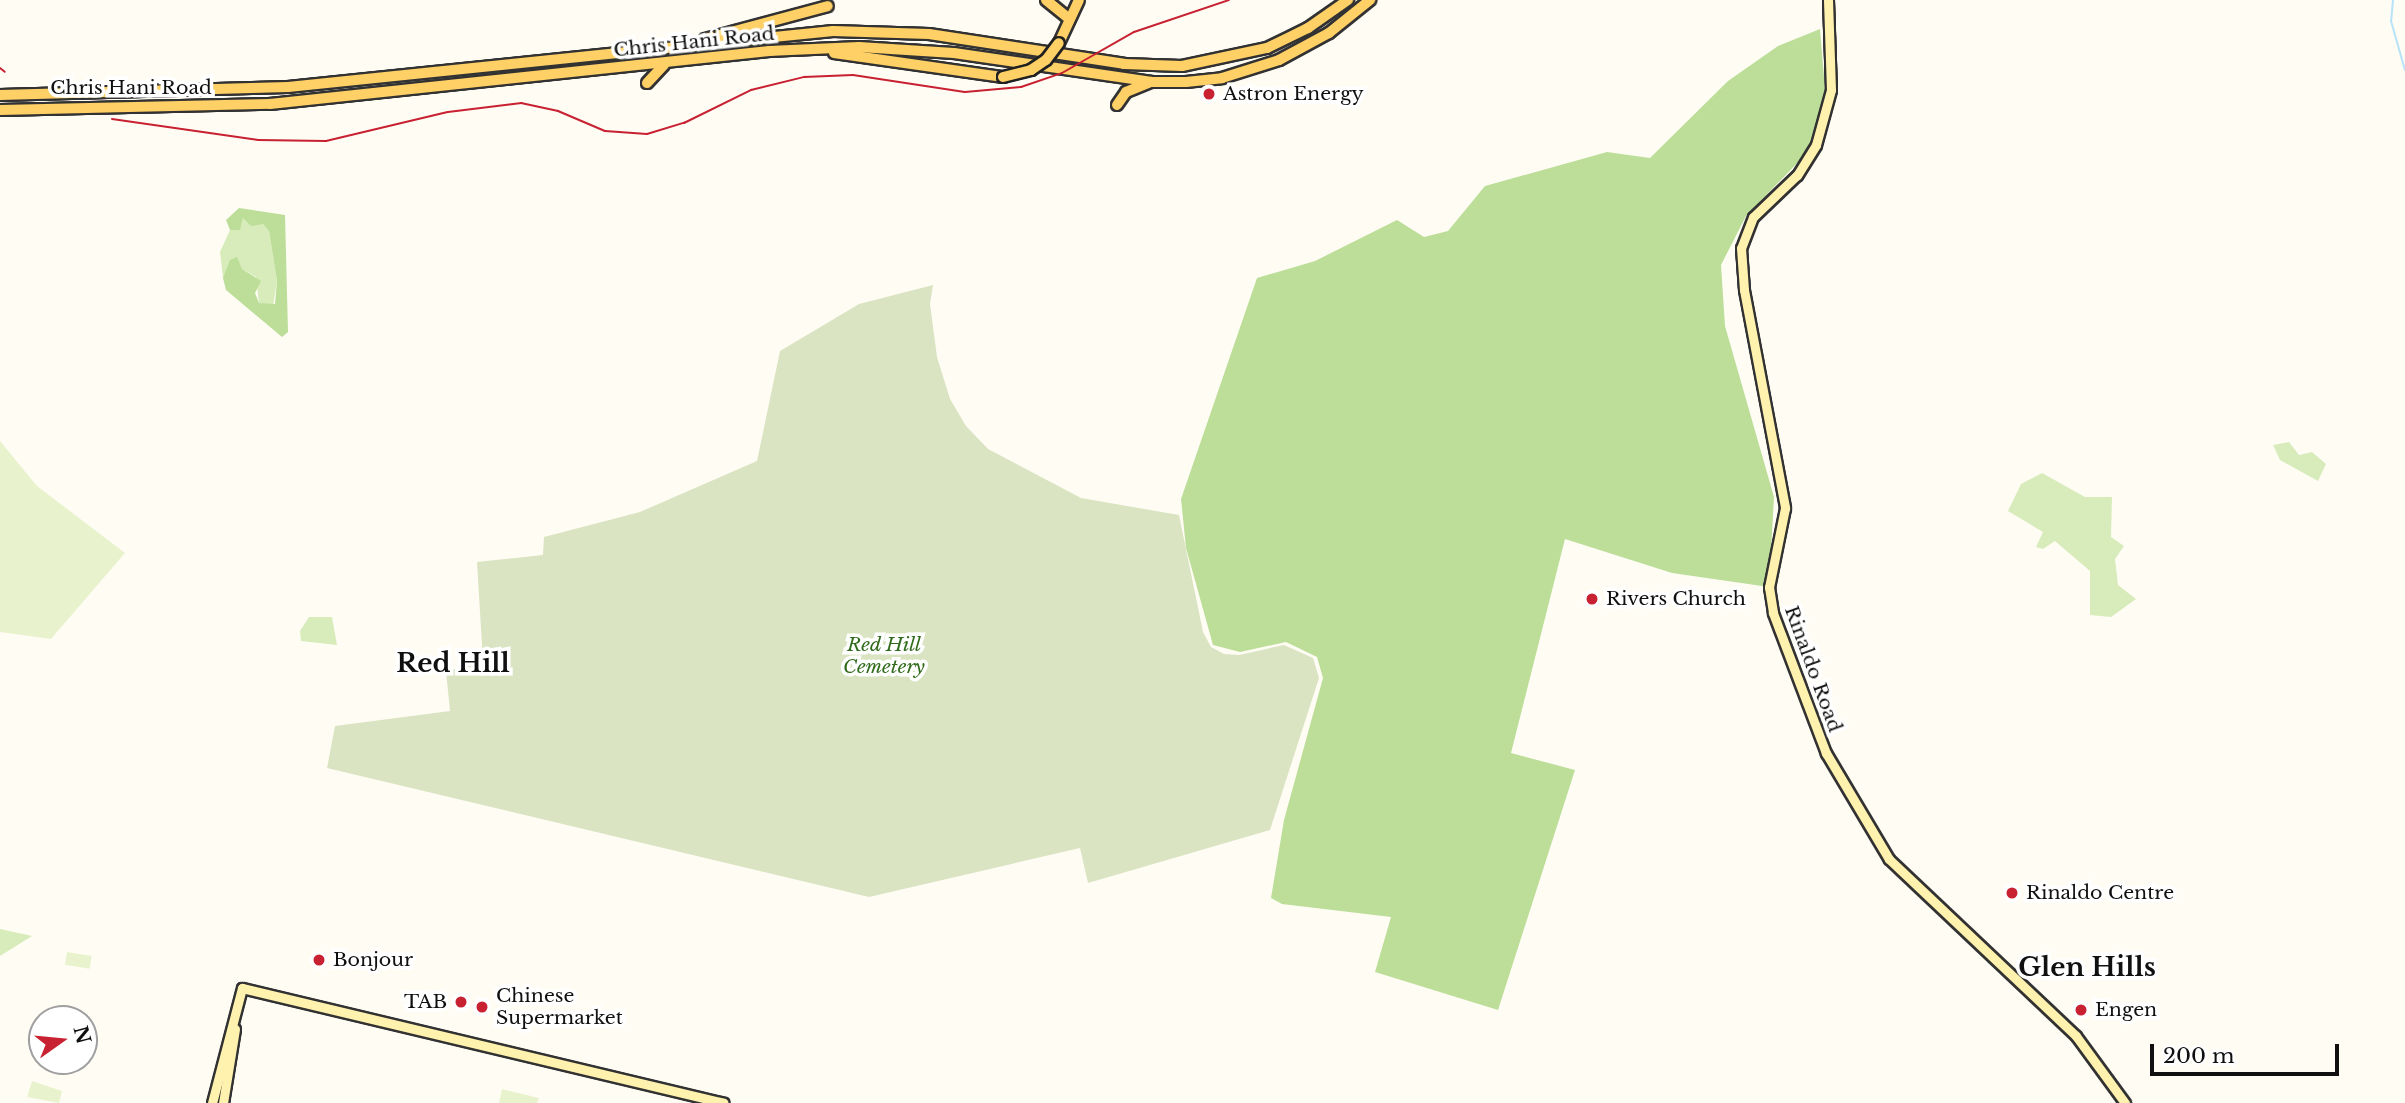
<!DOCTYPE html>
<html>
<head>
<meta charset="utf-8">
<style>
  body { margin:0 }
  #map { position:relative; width:2405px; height:1103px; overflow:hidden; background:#fffcf4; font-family:"Libre Baskerville",serif }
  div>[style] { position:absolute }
  .green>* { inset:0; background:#d7ecba }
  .forest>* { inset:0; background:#bcde99 }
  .cemetery>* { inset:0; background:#dae4c2 }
  .pitch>* { inset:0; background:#e8f3cd; transform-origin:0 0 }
  .stream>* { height:2px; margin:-1px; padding:0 1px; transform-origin:1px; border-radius:1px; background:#b6e3f9 }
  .roads { filter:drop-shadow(2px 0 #323232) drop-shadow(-2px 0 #323232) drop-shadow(0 2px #323232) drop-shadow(0 -2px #323232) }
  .secondary>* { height:9px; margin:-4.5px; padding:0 4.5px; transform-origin:4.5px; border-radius:4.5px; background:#fff2af }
  .primary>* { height:10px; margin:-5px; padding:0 5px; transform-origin:5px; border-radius:5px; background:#fed065 }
  .rail>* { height:2px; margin:-1px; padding:0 1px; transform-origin:1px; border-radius:1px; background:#c82131 }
  .bridges { filter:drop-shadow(2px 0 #212121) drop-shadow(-2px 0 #212121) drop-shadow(0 2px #212121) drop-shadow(0 -2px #212121) }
  .primary-bridge>* { height:10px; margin:-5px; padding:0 5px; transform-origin:5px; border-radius:5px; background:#fed065 }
  .dots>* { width:19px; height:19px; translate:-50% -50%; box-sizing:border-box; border:4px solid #fff; border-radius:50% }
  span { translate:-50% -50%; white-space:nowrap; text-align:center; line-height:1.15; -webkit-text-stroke:7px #fff; paint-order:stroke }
  .street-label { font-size:19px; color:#101010 }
  .poi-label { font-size:19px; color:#101010 }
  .left { translate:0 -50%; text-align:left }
  .right { translate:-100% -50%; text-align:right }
  .park-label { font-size:19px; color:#316c1c; font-style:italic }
  .district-label { font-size:26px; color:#101010; font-weight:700 }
  .north { position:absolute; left:28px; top:1005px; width:70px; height:70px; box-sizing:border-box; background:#fff; border:2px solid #9f9f9f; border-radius:50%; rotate:75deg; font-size:19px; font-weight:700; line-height:28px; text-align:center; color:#101010 }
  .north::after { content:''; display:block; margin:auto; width:24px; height:32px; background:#c82131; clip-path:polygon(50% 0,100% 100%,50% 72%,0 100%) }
  .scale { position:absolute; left:2150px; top:1044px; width:189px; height:32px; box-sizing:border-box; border:4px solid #101010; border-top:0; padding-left:9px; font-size:21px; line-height:24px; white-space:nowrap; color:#101010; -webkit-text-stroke:5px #fff; paint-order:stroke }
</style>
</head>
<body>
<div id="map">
  <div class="green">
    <div style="clip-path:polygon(243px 218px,263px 224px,269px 231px,277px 281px,273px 306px,259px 303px,256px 277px,242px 269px,230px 270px,223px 278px,220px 252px,230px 230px,241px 226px)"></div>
    <div style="clip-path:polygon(2289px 442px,2299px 455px,2312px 452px,2326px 464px,2318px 481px,2280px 460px,2273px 445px)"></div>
    <div style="clip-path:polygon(2042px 473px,2085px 497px,2112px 497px,2111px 537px,2124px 546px,2115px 559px,2118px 585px,2136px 599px,2111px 617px,2090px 615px,2090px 571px,2055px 541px,2043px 549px,2036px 547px,2043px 532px,2008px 511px,2021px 484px)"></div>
    <div style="clip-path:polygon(309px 617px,332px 617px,337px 645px,301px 641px,300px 631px)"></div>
    <div style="clip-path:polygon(0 929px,32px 936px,0 956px)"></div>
  </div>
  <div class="forest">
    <div style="clip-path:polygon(1820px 29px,1825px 89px,1816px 132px,1803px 157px,1746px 216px,1721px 265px,1725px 326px,1774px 497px,1769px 587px,1672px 573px,1565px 539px,1511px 753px,1575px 770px,1498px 1010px,1375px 972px,1391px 917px,1282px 904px,1271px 898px,1284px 820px,1323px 678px,1317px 657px,1286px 642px,1240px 652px,1213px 645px,1186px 548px,1181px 499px,1257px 278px,1315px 261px,1397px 220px,1424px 237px,1448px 231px,1485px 186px,1607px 152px,1650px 158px,1728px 81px,1778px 46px)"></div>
    <div style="clip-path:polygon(239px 208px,285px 215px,288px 332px,282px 337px,226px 290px,223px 278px,230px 260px,237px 257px,242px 269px,261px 281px,255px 293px,259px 303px,275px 304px,277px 281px,269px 231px,263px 224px,251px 226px,243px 218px,240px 230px,230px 230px,226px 220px)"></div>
  </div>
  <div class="cemetery">
    <div style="clip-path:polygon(933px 285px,930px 304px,937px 357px,950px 399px,966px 426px,988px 449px,1081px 498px,1179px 515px,1203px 632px,1211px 647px,1224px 654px,1239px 655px,1284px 645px,1313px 658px,1319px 678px,1270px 830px,1088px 883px,1080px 848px,869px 897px,327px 768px,335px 726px,450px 711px,446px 671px,483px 662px,477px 562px,543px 555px,544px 537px,640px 512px,757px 461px,780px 351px,859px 304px)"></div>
  </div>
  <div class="pitch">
    <div style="clip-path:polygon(0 441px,37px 486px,125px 553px,51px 639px,0 632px)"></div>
    <div style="left:67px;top:952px;width:25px;height:13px;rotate:9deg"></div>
    <div style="clip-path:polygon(32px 1081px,62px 1091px,59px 1103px,27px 1097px)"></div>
    <div style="clip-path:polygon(502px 1089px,539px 1098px,537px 1103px,499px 1103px)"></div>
  </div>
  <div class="stream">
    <div style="left:2393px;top:0;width:21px;rotate:95deg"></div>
    <div style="left:2391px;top:21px;width:51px;rotate:74.1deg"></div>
  </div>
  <div class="roads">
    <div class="secondary">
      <div style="left:1828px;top:0;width:90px;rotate:88.1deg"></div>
      <div style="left:1831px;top:90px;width:57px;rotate:105.3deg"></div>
      <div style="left:1816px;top:145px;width:36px;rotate:122deg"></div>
      <div style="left:1797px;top:175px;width:61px;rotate:136.3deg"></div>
      <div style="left:1753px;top:217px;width:33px;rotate:111deg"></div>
      <div style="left:1741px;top:248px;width:42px;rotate:85.9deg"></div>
      <div style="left:1744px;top:290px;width:222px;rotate:79.3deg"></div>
      <div style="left:1785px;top:508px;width:81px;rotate:101.4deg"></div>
      <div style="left:1769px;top:587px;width:26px;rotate:81deg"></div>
      <div style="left:1773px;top:613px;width:150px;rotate:69.3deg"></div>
      <div style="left:1826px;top:753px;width:123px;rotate:59.3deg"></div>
      <div style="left:1889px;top:859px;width:257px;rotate:43.4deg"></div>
      <div style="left:2076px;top:1036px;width:83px;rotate:53.8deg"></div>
      <div style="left:212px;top:1103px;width:119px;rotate:-75.4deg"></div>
      <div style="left:242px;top:988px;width:495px;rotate:13.4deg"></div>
      <div style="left:223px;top:1103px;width:75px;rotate:-80.8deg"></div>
    </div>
    <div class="primary">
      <div style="left:1046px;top:0;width:28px;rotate:39deg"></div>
      <div style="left:705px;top:39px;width:127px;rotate:-15deg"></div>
      <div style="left:1059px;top:43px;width:47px;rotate:-65.1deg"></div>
      <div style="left:834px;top:53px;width:171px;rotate:8.1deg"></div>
      <div style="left:647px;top:83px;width:25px;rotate:-47deg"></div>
      <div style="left:0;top:95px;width:288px;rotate:-1.6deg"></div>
      <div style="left:288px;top:87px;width:548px;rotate:-5.87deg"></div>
      <div style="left:833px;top:31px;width:96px;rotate:1.8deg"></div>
      <div style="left:929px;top:34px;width:197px;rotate:8.7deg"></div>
      <div style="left:1124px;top:64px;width:58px;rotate:2deg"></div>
      <div style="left:1182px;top:66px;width:87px;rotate:-12deg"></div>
      <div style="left:1267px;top:48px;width:46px;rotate:-26deg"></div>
      <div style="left:1308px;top:28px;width:49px;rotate:-35deg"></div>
      <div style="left:1117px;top:105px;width:16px;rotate:-55deg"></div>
      <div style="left:1126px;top:92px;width:27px;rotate:-22deg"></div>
      <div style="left:0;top:110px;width:270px;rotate:-1.3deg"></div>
      <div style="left:270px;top:104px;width:502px;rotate:-6.06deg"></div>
      <div style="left:769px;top:51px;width:90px;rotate:-2.5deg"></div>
      <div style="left:859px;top:47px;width:95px;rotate:3.6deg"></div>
      <div style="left:954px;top:53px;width:200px;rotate:8.3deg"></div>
      <div style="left:1152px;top:82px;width:34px"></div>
      <div style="left:1186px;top:82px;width:36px;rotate:-6deg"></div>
      <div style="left:1222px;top:78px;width:60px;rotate:-17.5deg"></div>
      <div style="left:1279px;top:60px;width:57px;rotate:-28.4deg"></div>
      <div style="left:1329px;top:33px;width:53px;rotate:-38.8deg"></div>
    </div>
  </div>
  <div class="rail">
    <div style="left:0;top:68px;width:6px;rotate:39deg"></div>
    <div style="left:112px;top:119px;width:148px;rotate:8.2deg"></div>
    <div style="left:258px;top:140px;width:68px;rotate:0.8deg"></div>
    <div style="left:326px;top:141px;width:125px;rotate:-13.4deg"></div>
    <div style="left:448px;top:112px;width:74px;rotate:-7deg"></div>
    <div style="left:521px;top:103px;width:38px;rotate:12deg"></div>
    <div style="left:558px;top:111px;width:51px;rotate:23.1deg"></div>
    <div style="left:605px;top:131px;width:42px;rotate:4.1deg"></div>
    <div style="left:647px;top:134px;width:39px;rotate:-17deg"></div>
    <div style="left:684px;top:123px;width:75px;rotate:-26.2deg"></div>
    <div style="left:751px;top:90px;width:55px;rotate:-13.8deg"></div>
    <div style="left:804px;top:77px;width:49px;rotate:-2.3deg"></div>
    <div style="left:853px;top:75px;width:113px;rotate:8.6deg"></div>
    <div style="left:965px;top:92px;width:56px;rotate:-5.1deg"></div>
    <div style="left:1021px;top:87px;width:43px;rotate:-18.9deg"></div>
    <div style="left:1062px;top:73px;width:83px;rotate:-29.7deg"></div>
    <div style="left:1134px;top:32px;width:100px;rotate:-18.6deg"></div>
  </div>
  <div class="bridges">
    <div class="primary-bridge">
      <div style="left:1003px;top:77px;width:29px;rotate:-14deg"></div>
      <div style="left:1031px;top:70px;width:18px;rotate:-34deg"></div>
      <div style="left:1046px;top:60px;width:21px;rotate:-53deg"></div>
    </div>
  </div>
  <div class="dots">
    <div style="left:1209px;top:94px;background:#c82131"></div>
    <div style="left:1592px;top:599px;background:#c82131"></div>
    <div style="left:2012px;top:893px;background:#c82131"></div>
    <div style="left:319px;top:960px;background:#c82131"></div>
    <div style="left:461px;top:1002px;background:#c82131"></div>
    <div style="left:482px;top:1007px;background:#c82131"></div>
    <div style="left:2081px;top:1010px;background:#c82131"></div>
  </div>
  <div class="street-label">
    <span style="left:694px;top:42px;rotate:-6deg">Chris Hani Road</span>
    <span style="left:131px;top:88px">Chris Hani Road</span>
    <span style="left:1813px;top:669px;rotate:70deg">Rinaldo Road</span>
  </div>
  <div class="poi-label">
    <span class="left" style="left:1223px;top:94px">Astron Energy</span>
    <span class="left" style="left:1606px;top:599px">Rivers Church</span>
    <span class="left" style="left:2026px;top:893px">Rinaldo Centre</span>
    <span class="left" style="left:333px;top:960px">Bonjour</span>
    <span class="left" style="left:496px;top:1007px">Chinese<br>Supermarket</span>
    <span class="right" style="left:447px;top:1002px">TAB</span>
    <span class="left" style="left:2095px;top:1010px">Engen</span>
  </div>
  <div class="park-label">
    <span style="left:884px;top:656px">Red Hill<br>Cemetery</span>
  </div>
  <div class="district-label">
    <span style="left:453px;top:664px">Red Hill</span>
    <span style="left:2087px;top:968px">Glen Hills</span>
  </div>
  <div class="north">N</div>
  <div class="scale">200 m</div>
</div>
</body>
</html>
